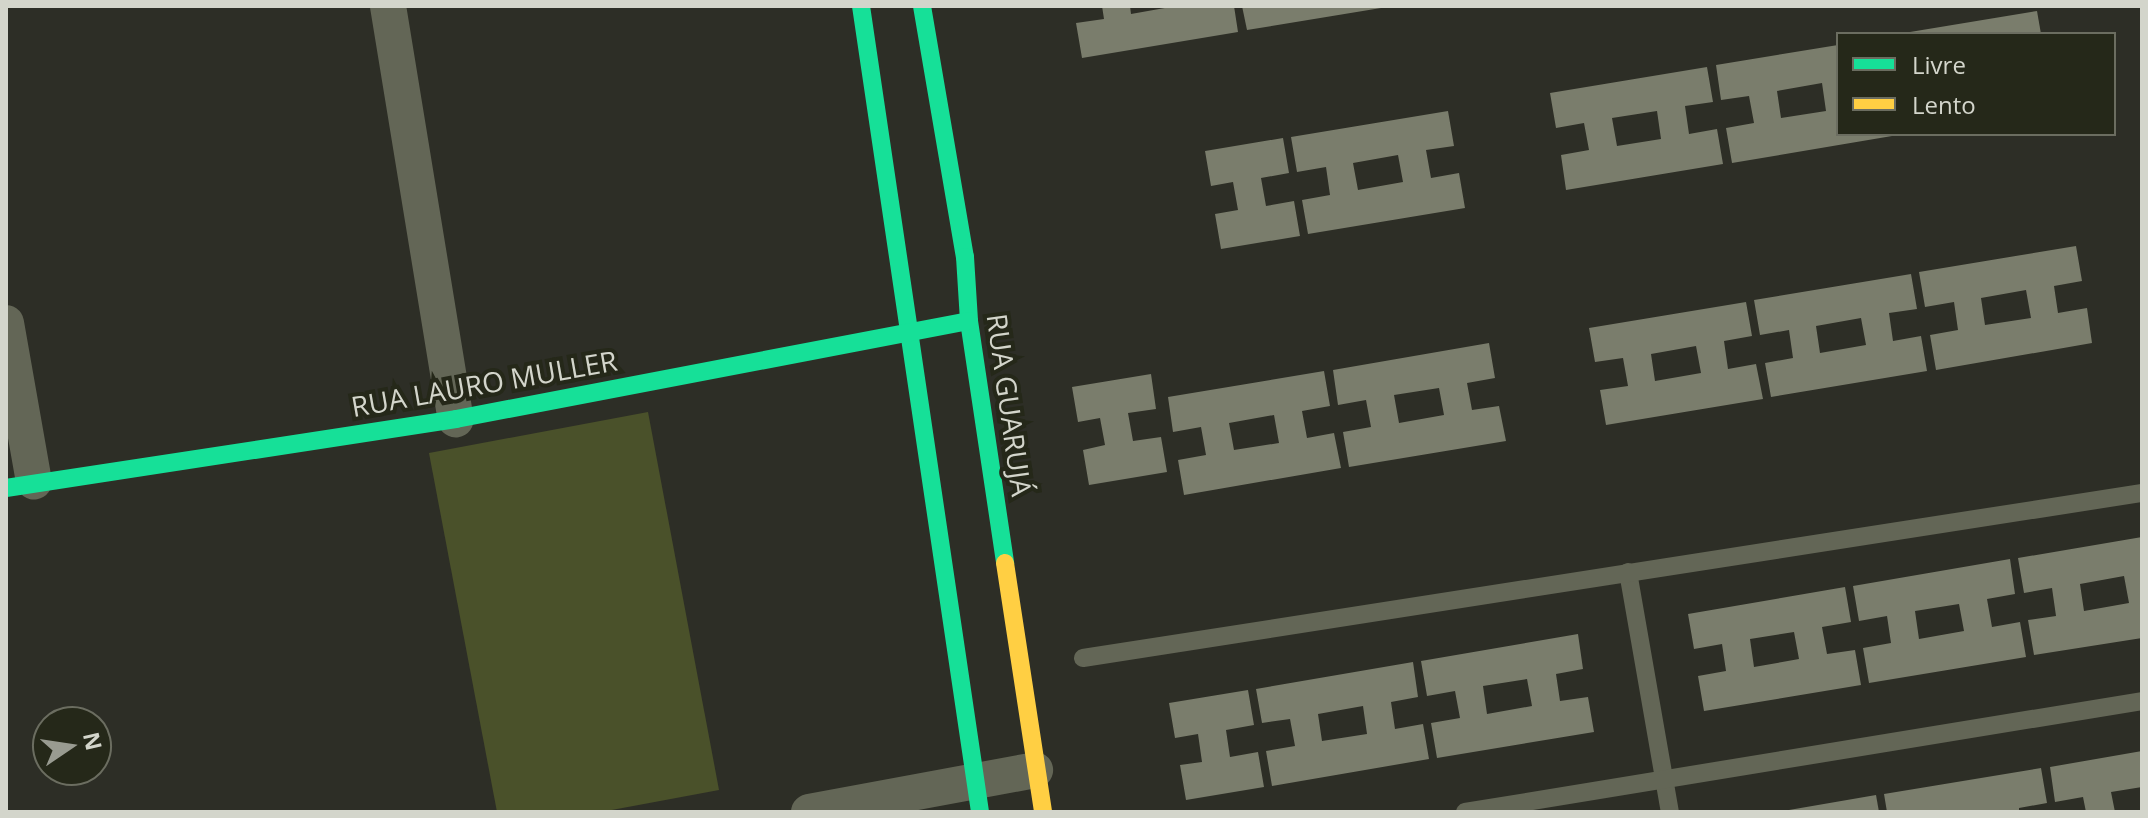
<!DOCTYPE html>
<html>
<head>
<meta charset="utf-8">
<style>
  body { margin:0 }
  #map { position:relative; width:2148px; height:818px; overflow:hidden; background:#2d2e26; font-family:"Open Sans",sans-serif }
  div>[style] { position:absolute }
  .green>* { inset:0; background:#4a512a }
  .building>* { inset:0; background:#7a7d6c }
  .lane>* { height:18px; margin:-9px; padding:0 9px; transform-origin:9px; border-radius:9px; background:#636656 }
  .street>* { height:36px; margin:-18px; padding:0 18px; transform-origin:18px; border-radius:18px; background:#636656 }
  .fast>* { height:18px; margin:-9px; padding:0 9px; transform-origin:9px; border-radius:9px; background:#16e098 }
  .slow>* { height:18px; margin:-9px; padding:0 9px; transform-origin:9px; border-radius:9px; background:#ffcf43 }
  span { translate:-50% -50%; white-space:nowrap; text-align:center; line-height:1.15; -webkit-text-stroke:8px #252819; paint-order:stroke }
  .street-label { font-size:28px; color:#d3d5cb }
  .frame { position:absolute; inset:0; border:8px solid #d3d5cb; pointer-events:none }
  .legend { position:absolute; left:1836px; top:32px; width:280px; height:104px; box-sizing:border-box; background:#252819; border:2px solid #6b6d60; margin:0; padding:10px 14px; list-style:none; font-size:24px; color:#d3d5cb }
  .legend li { display:flex; align-items:center; gap:16px; height:40px }
  .legend b { width:40px; border:2px solid #6b6d60 }
  .north { position:absolute; left:32px; top:706px; width:80px; height:80px; box-sizing:border-box; background:#252819; border:2px solid #6b6d60; border-radius:50%; rotate:77deg; font-size:22px; font-weight:700; line-height:32px; text-align:center; color:#d3d5cb }
  .north::after { content:''; display:block; margin:auto; width:28px; height:36px; background:#999b91; clip-path:polygon(50% 0,100% 100%,50% 72%,0 100%) }
</style>
</head>
<body>
<div id="map">
  <div class="green">
    <div style="clip-path:polygon(648px 412px,719px 790px,601px 812px,497px 812px,429px 453px)"></div>
  </div>
  <div class="building">
    <div style="clip-path:polygon(1102px 6px,1130px 6px,1131px 14px,1176px 6px,1234px 6px,1238px 32px,1082px 58px,1076px 23px,1104px 19px)"></div>
    <div style="clip-path:polygon(1242px 6px,1381px 6px,1381px 8px,1247px 30px)"></div>
    <div style="clip-path:polygon(2037px 11px,2041px 34px,1911px 34px,1910px 32px)"></div>
    <div style="clip-path:polygon(evenodd,1838px 45px,1838px 134px,1892px 136px,1732px 163px,1726px 128px,1754px 123px,1749px 96px,1721px 100px,1716px 65px,1838px 45px,1822px 83px,1826px 111px,1781px 118px,1777px 91px,1822px 83px)"></div>
    <div style="clip-path:polygon(evenodd,1707px 67px,1713px 102px,1685px 106px,1689px 134px,1717px 129px,1723px 164px,1566px 190px,1561px 155px,1589px 150px,1584px 123px,1556px 128px,1550px 93px,1707px 67px,1657px 111px,1661px 139px,1617px 146px,1612px 118px,1657px 111px)"></div>
    <div style="clip-path:polygon(evenodd,1448px 111px,1454px 146px,1426px 150px,1431px 178px,1459px 173px,1465px 208px,1308px 234px,1302px 200px,1330px 195px,1326px 167px,1297px 172px,1291px 137px,1448px 111px,1398px 155px,1403px 182px,1358px 190px,1353px 163px,1398px 155px)"></div>
    <div style="clip-path:polygon(1283px 138px,1289px 173px,1261px 178px,1266px 206px,1294px 201px,1300px 236px,1221px 249px,1215px 214px,1238px 210px,1233px 182px,1211px 186px,1205px 151px)"></div>
    <div style="clip-path:polygon(evenodd,2076px 246px,2082px 281px,2054px 286px,2058px 313px,2087px 308px,2092px 343px,1936px 370px,1930px 335px,1958px 330px,1954px 302px,1925px 307px,1919px 272px,2076px 246px,2026px 290px,2031px 318px,1985px 325px,1981px 298px,2026px 290px)"></div>
    <div style="clip-path:polygon(evenodd,1911px 274px,1917px 309px,1889px 313px,1893px 341px,1921px 336px,1927px 371px,1771px 397px,1765px 363px,1793px 358px,1789px 330px,1760px 335px,1754px 300px,1911px 274px,1861px 318px,1866px 345px,1820px 353px,1816px 326px,1861px 318px)"></div>
    <div style="clip-path:polygon(evenodd,1746px 302px,1752px 336px,1724px 341px,1728px 369px,1756px 364px,1763px 399px,1606px 425px,1600px 390px,1628px 386px,1623px 358px,1595px 362px,1589px 328px,1746px 302px,1696px 346px,1701px 373px,1655px 381px,1651px 354px,1696px 346px)"></div>
    <div style="clip-path:polygon(evenodd,1489px 343px,1495px 378px,1467px 383px,1472px 410px,1499px 406px,1506px 441px,1349px 467px,1343px 432px,1371px 427px,1366px 400px,1338px 405px,1333px 370px,1489px 343px,1439px 388px,1444px 415px,1399px 423px,1394px 395px,1439px 388px)"></div>
    <div style="clip-path:polygon(evenodd,1324px 371px,1330px 406px,1302px 411px,1307px 438px,1334px 433px,1341px 468px,1184px 495px,1178px 460px,1206px 455px,1201px 427px,1173px 432px,1168px 397px,1324px 371px,1274px 415px,1279px 443px,1234px 450px,1229px 423px,1274px 415px)"></div>
    <div style="clip-path:polygon(1151px 374px,1156px 409px,1128px 413px,1133px 441px,1161px 437px,1167px 472px,1089px 485px,1083px 450px,1105px 445px,1100px 418px,1078px 422px,1072px 387px)"></div>
    <div style="clip-path:polygon(evenodd,2142px 537px,2142px 638px,2034px 655px,2028px 620px,2056px 616px,2052px 588px,2024px 593px,2018px 558px,2142px 537px,2124px 576px,2129px 603px,2084px 611px,2080px 584px,2124px 576px)"></div>
    <div style="clip-path:polygon(evenodd,2010px 559px,2015px 594px,1987px 599px,1992px 627px,2020px 622px,2026px 657px,1869px 683px,1863px 648px,1891px 643px,1887px 616px,1859px 621px,1853px 586px,2010px 559px,1959px 604px,1964px 631px,1919px 639px,1915px 611px,1959px 604px)"></div>
    <div style="clip-path:polygon(evenodd,1845px 587px,1851px 622px,1822px 627px,1827px 654px,1855px 650px,1861px 685px,1704px 711px,1698px 676px,1726px 671px,1722px 644px,1694px 649px,1688px 614px,1845px 587px,1794px 632px,1799px 659px,1754px 667px,1750px 639px,1794px 632px)"></div>
    <div style="clip-path:polygon(evenodd,1578px 634px,1583px 669px,1556px 674px,1560px 701px,1588px 697px,1594px 732px,1437px 758px,1431px 723px,1460px 718px,1455px 691px,1427px 696px,1421px 661px,1578px 634px,1527px 679px,1532px 706px,1487px 714px,1483px 686px,1527px 679px)"></div>
    <div style="clip-path:polygon(evenodd,1413px 662px,1418px 697px,1391px 702px,1395px 729px,1423px 724px,1429px 759px,1272px 786px,1266px 751px,1295px 746px,1290px 719px,1262px 723px,1256px 689px,1413px 662px,1363px 706px,1367px 734px,1322px 741px,1318px 714px,1363px 706px)"></div>
    <div style="clip-path:polygon(1248px 690px,1254px 725px,1226px 730px,1230px 757px,1258px 752px,1264px 787px,1186px 800px,1180px 765px,1202px 762px,1198px 734px,1175px 738px,1169px 703px)"></div>
    <div style="clip-path:polygon(2142px 751px,2142px 787px,2111px 792px,2115px 812px,2086px 812px,2083px 797px,2055px 802px,2050px 767px)"></div>
    <div style="clip-path:polygon(2041px 768px,2047px 803px,2019px 808px,2019px 812px,1887px 812px,1884px 794px)"></div>
    <div style="clip-path:polygon(1876px 795px,1879px 812px,1789px 812px,1789px 810px)"></div>
  </div>
  <div class="lane">
    <div style="left:1628px;top:572px;width:244px;rotate:80.1deg"></div>
    <div style="left:1083px;top:658px;width:1072px;rotate:-8.86deg"></div>
    <div style="left:1465px;top:812px;width:686px;rotate:-9.31deg"></div>
  </div>
  <div class="street">
    <div style="left:388px;top:6px;width:419px;rotate:80.7deg"></div>
    <div style="left:6px;top:323px;width:161px;rotate:80deg"></div>
    <div style="left:809px;top:812px;width:230px;rotate:-10.5deg"></div>
  </div>
  <div class="fast">
    <div style="left:861px;top:6px;width:815px;rotate:81.6deg"></div>
    <div style="left:922px;top:6px;width:255px;rotate:80.3deg"></div>
    <div style="left:965px;top:257px;width:64px;rotate:86.4deg"></div>
    <div style="left:969px;top:321px;width:245px;rotate:81.5deg"></div>
    <div style="left:6px;top:488px;width:455px;rotate:-8.7deg"></div>
    <div style="left:456px;top:419px;width:522px;rotate:-10.82deg"></div>
  </div>
  <div class="slow">
    <div style="left:1005px;top:563px;width:252px;rotate:81.3deg"></div>
  </div>
  <div class="street-label">
    <span style="left:484px;top:383px;rotate:-10deg">RUA LAURO MULLER</span>
    <span style="left:1010px;top:405px;rotate:82deg">RUA GUARUJÁ</span>
  </div>
  <div class="frame"></div>
  <ul class="legend">
  <li><b style="height:10px;background:#16e098"></b>Livre</li>
  <li><b style="height:10px;background:#ffcf43"></b>Lento</li>
  </ul>
  <div class="north">N</div>
</div>
</body>
</html>
